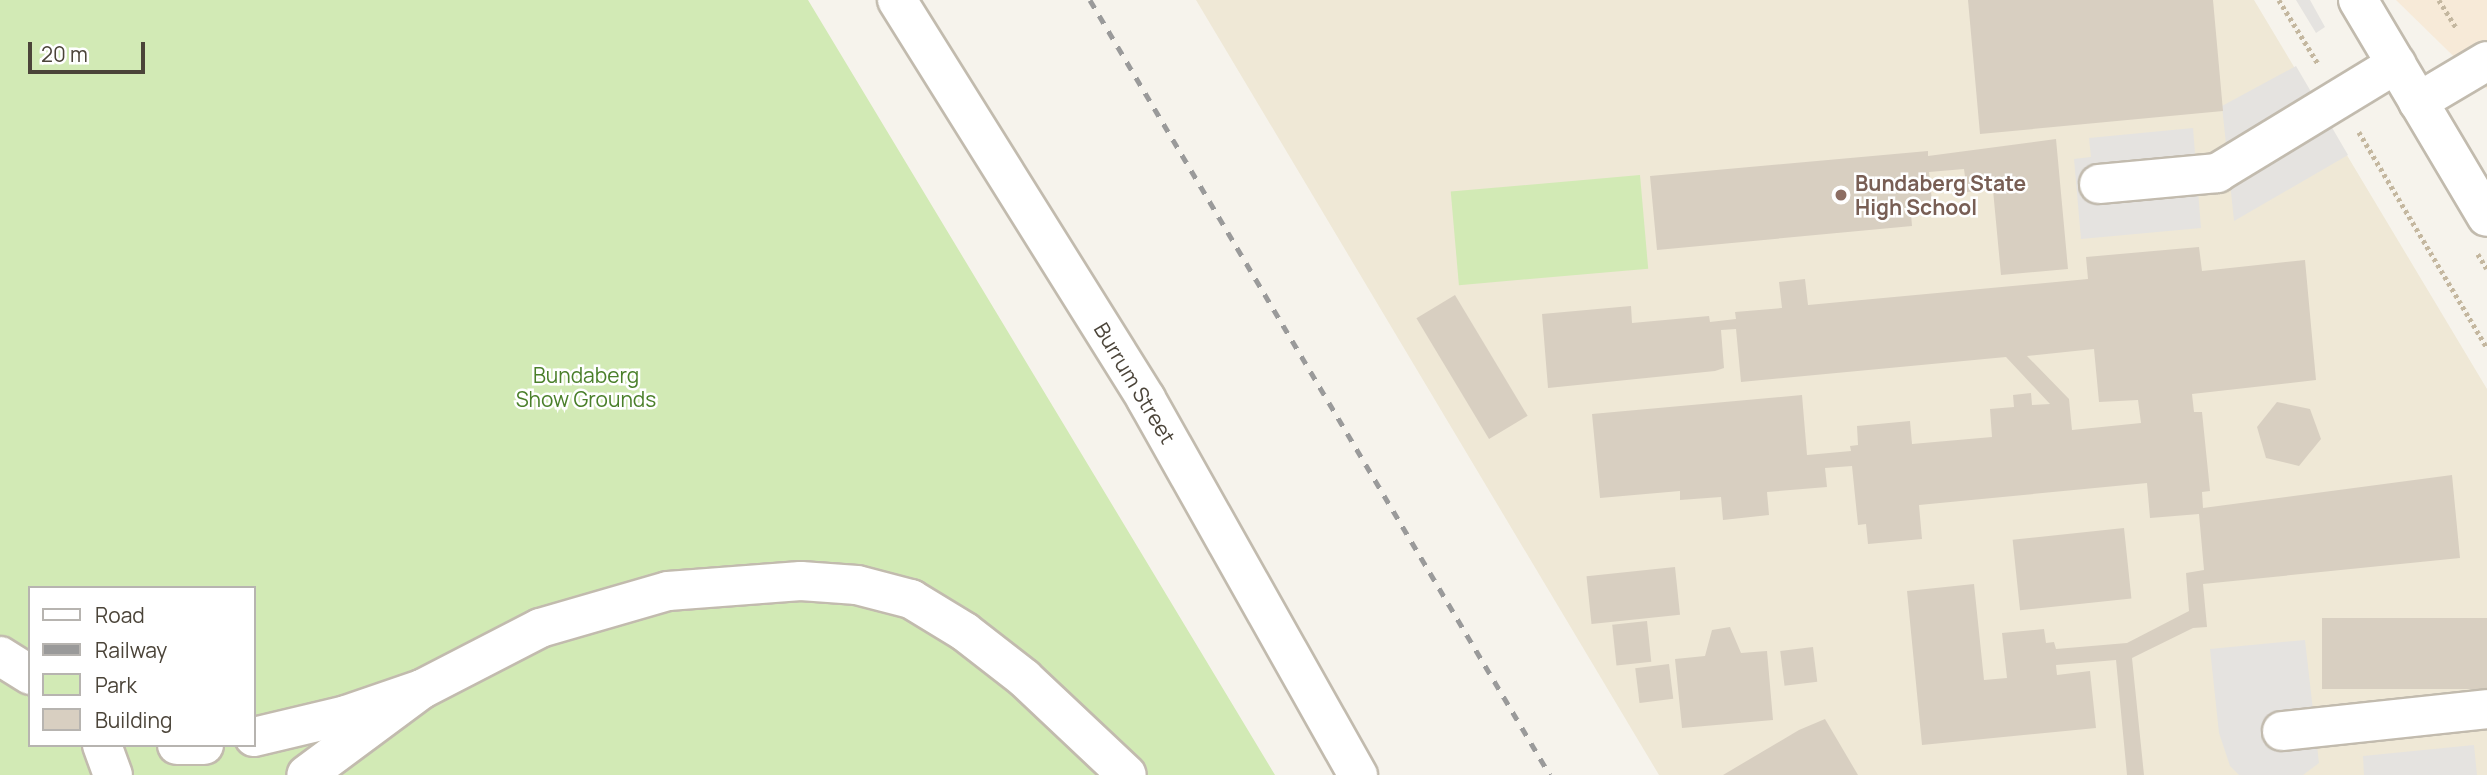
<!DOCTYPE html>
<html>
<head>
<meta charset="utf-8">
<style>
  body { margin:0 }
  #map { position:relative; width:2487px; height:775px; overflow:hidden; background:#f6f3ec; font-family:Manrope,sans-serif }
  div>[style] { position:absolute }
  .commercial>* { inset:0; background:#f7ead8 }
  .education>* { inset:0; background:#efe8d6 }
  .green>* { inset:0; background:#d2eab5; transform-origin:0 0 }
  .parking>* { inset:0; background:#e5e3e0 }
  .building>* { inset:0; background:#d8cfc1; transform-origin:0 0 }
  .path>* { height:4.5px; margin-top:-2.25px; transform-origin:0; background:repeating-linear-gradient(90deg,#c4b79f 0 3.5px,transparent 0 7px) }
  .roads { filter:drop-shadow(2px 0 #c2bbae) drop-shadow(-2px 0 #c2bbae) drop-shadow(0 2px #c2bbae) drop-shadow(0 -2px #c2bbae) }
  .minor>* { height:38px; margin:-19px; padding:0 19px; transform-origin:19px; border-radius:19px; background:#fff }
  .rail>* { height:5px; margin-top:-2.5px; transform-origin:0; background:repeating-linear-gradient(90deg,#9a9a9a 0 9px,transparent 0 18px) }
  .dots>* { width:19px; height:19px; translate:-50% -50%; box-sizing:border-box; border:4px solid #fff; border-radius:50% }
  span { translate:-50% -50%; white-space:nowrap; text-align:center; line-height:1.15; -webkit-text-stroke:5px #fff; paint-order:stroke }
  .education-label { font-size:21px; color:#785e54; font-weight:700 }
  .left { translate:0 -50%; text-align:left }
  .park-label { font-size:21px; color:#4a7f2a }
  .street-label { font-size:21px; color:#4b4439 }
  .legend { position:absolute; left:28px; top:586px; width:228px; height:161px; box-sizing:border-box; background:#fff; border:2px solid #b7b4b0; margin:0; padding:9px 12px; list-style:none; font-size:21px; color:#4b4439 }
  .legend li { display:flex; align-items:center; gap:14px; height:35px }
  .legend b { width:35px; border:2px solid #b7b4b0 }
  .scale { position:absolute; left:28px; top:42px; width:117px; height:32px; box-sizing:border-box; border:4px solid #4b4439; border-top:0; padding-left:9px; font-size:21px; line-height:24px; white-space:nowrap; color:#4b4439; -webkit-text-stroke:5px #fff; paint-order:stroke }
</style>
</head>
<body>
<div id="map">
  <div class="commercial">
    <div style="clip-path:polygon(2396px 0,2487px 0,2487px 89px)"></div>
  </div>
  <div class="education">
    <div style="clip-path:polygon(1196px 0,2254px 0,2487px 389px,2487px 775px,1659px 775px)"></div>
  </div>
  <div class="green">
    <div style="clip-path:polygon(evenodd,0 0,808px 0,1275px 775px,0 775px,0 0,30px 588px,254px 588px,254px 745px,30px 745px,30px 588px)"></div>
    <div style="left:1640px;top:175px;width:94px;height:190px;rotate:85deg"></div>
  </div>
  <div class="parking">
    <div style="clip-path:polygon(2296px 0,2310px 0,2325px 27px,2316px 33px)"></div>
    <div style="clip-path:polygon(2296px 66px,2348px 155px,2234px 221px,2222px 106px)"></div>
    <div style="clip-path:polygon(2193px 128px,2201px 228px,2081px 239px,2074px 159px,2091px 157px,2089px 138px)"></div>
    <div style="clip-path:polygon(2305px 640px,2319px 763px,2303px 775px,2239px 775px,2230px 766px,2219px 733px,2210px 649px)"></div>
    <div style="clip-path:polygon(2474px 745px,2477px 775px,2364px 775px,2363px 756px)"></div>
  </div>
  <div class="building">
    <div style="clip-path:polygon(1968px 0,2213px 0,2223px 111px,1980px 134px)"></div>
    <div style="clip-path:polygon(2056px 139px,2068px 269px,2001px 275px,1993px 190px,1967px 192px,1964px 169px,1929px 172px,1932px 201px,1910px 202px,1912px 226px,1657px 250px,1650px 176px,1928px 151px,1928px 156px)"></div>
    <div style="clip-path:polygon(evenodd,2199px 247px,2202px 271px,2305px 260px,2316px 380px,2192px 394px,2194px 412px,2202px 412px,2210px 491px,2202px 492px,2203px 508px,2452px 475px,2460px 558px,2203px 584px,2207px 627px,2193px 628px,2132px 658px,2144px 775px,2127px 775px,2116px 660px,2056px 665px,2057px 675px,2090px 671px,2096px 728px,1922px 745px,1907px 591px,1974px 584px,1984px 680px,2007px 678px,2002px 633px,2044px 629px,2046px 643px,2054px 642px,2056px 649px,2127px 643px,2189px 611px,2186px 573px,2204px 570px,2199px 514px,2150px 518px,2147px 483px,1919px 505px,1922px 539px,1868px 544px,1866px 524px,1858px 525px,1852px 466px,1825px 468px,1827px 487px,1767px 492px,1769px 515px,1723px 520px,1721px 497px,1680px 500px,1680px 491px,1600px 498px,1592px 414px,1802px 395px,1807px 455px,1851px 451px,1850px 446px,1858px 445px,1857px 426px,1910px 421px,1912px 444px,1992px 437px,1990px 409px,2014px 407px,2013px 395px,2031px 393px,2032px 405px,2050px 404px,2006px 357px,1741px 382px,1736px 329px,1721px 330px,1724px 368px,1715px 371px,1548px 388px,1542px 314px,1631px 306px,1632px 323px,1709px 316px,1710px 322px,1736px 319px,1735px 312px,1782px 308px,1779px 282px,1805px 279px,1808px 305px,2088px 279px,2086px 257px,2199px 247px,2094px 349px,2099px 402px,2138px 400px,2141px 423px,2072px 430px,2069px 399px,2027px 356px,2094px 349px)"></div>
    <div style="left:1455px;top:295px;width:141px;height:45px;rotate:59deg"></div>
    <div style="clip-path:polygon(2277px 402px,2310px 409px,2321px 439px,2299px 466px,2266px 458px,2257px 427px)"></div>
    <div style="left:2124px;top:528px;width:71px;height:112px;rotate:84deg"></div>
    <div style="left:1675px;top:567px;width:48px;height:89px;rotate:84deg"></div>
    <div style="left:2487px;top:618px;width:71px;height:165px;rotate:90deg"></div>
    <div style="left:1647px;top:621px;width:41px;height:35px;rotate:84deg"></div>
    <div style="clip-path:polygon(1730px 627px,1741px 653px,1767px 651px,1773px 720px,1682px 728px,1675px 659px,1705px 656px,1712px 630px)"></div>
    <div style="left:1813px;top:647px;width:35px;height:33px;rotate:83deg"></div>
    <div style="left:1669px;top:664px;width:35px;height:34px;rotate:83deg"></div>
    <div style="clip-path:polygon(1825px 719px,1858px 775px,1723px 775px,1799px 730px)"></div>
  </div>
  <div class="path">
    <div style="left:2279px;top:0;width:76px;rotate:58.4deg"></div>
    <div style="left:2439px;top:0;width:34px;rotate:58deg"></div>
    <div style="left:2359px;top:132px;width:251px;rotate:59.3deg"></div>
    <div style="left:2478px;top:254px;width:17px;rotate:59deg"></div>
  </div>
  <div class="roads">
    <div class="minor">
      <div style="left:897px;top:0;width:470px;rotate:58deg"></div>
      <div style="left:1146px;top:399px;width:432px;rotate:60.6deg"></div>
      <div style="left:2358px;top:0;width:252px;rotate:59.3deg"></div>
      <div style="left:2418px;top:102px;width:80px;rotate:-30.7deg"></div>
      <div style="left:2099px;top:184px;width:119px;rotate:-5.3deg"></div>
      <div style="left:2217px;top:173px;width:210px;rotate:-31.3deg"></div>
      <div style="left:0;top:656px;width:36px;rotate:32deg"></div>
      <div style="left:422px;top:689px;width:133px;rotate:-27.3deg"></div>
      <div style="left:540px;top:628px;width:133px;rotate:-16.1deg"></div>
      <div style="left:668px;top:591px;width:133px;rotate:-4.3deg"></div>
      <div style="left:801px;top:581px;width:56px;rotate:4.1deg"></div>
      <div style="left:857px;top:585px;width:56px;rotate:14.5deg"></div>
      <div style="left:911px;top:599px;width:63px;rotate:31.4deg"></div>
      <div style="left:965px;top:632px;width:75px;rotate:37.9deg"></div>
      <div style="left:1024px;top:678px;width:141px;rotate:43.3deg"></div>
      <div style="left:2282px;top:731px;width:206px;rotate:-6.1deg"></div>
      <div style="left:254px;top:737px;width:95px;rotate:-13.4deg"></div>
      <div style="left:346px;top:715px;width:80px;rotate:-18.9deg"></div>
      <div style="left:422px;top:689px;width:144px;rotate:143.4deg"></div>
      <div style="left:102px;top:745px;width:32px;rotate:70deg"></div>
      <div style="left:177px;top:745px;width:27px"></div>
    </div>
  </div>
  <div class="rail">
    <div style="left:1090px;top:0;width:901px;rotate:59.31deg"></div>
  </div>
  <div class="dots">
    <div style="left:1841px;top:195px;background:#8d6e63"></div>
  </div>
  <div class="education-label">
    <span class="left" style="left:1855px;top:195px">Bundaberg State<br>High School</span>
  </div>
  <div class="park-label">
    <span style="left:586px;top:387px">Bundaberg<br>Show Grounds</span>
  </div>
  <div class="street-label">
    <span style="left:1135px;top:383px;rotate:59deg">Burrum Street</span>
  </div>
  <ul class="legend">
  <li><b style="height:9px;background:#fff"></b>Road</li>
  <li><b style="height:9px;background:#9a9a9a"></b>Railway</li>
  <li><b style="height:19px;background:#d2eab5"></b>Park</li>
  <li><b style="height:19px;background:#d8cfc1"></b>Building</li>
  </ul>
  <div class="scale">20 m</div>
</div>
</body>
</html>
